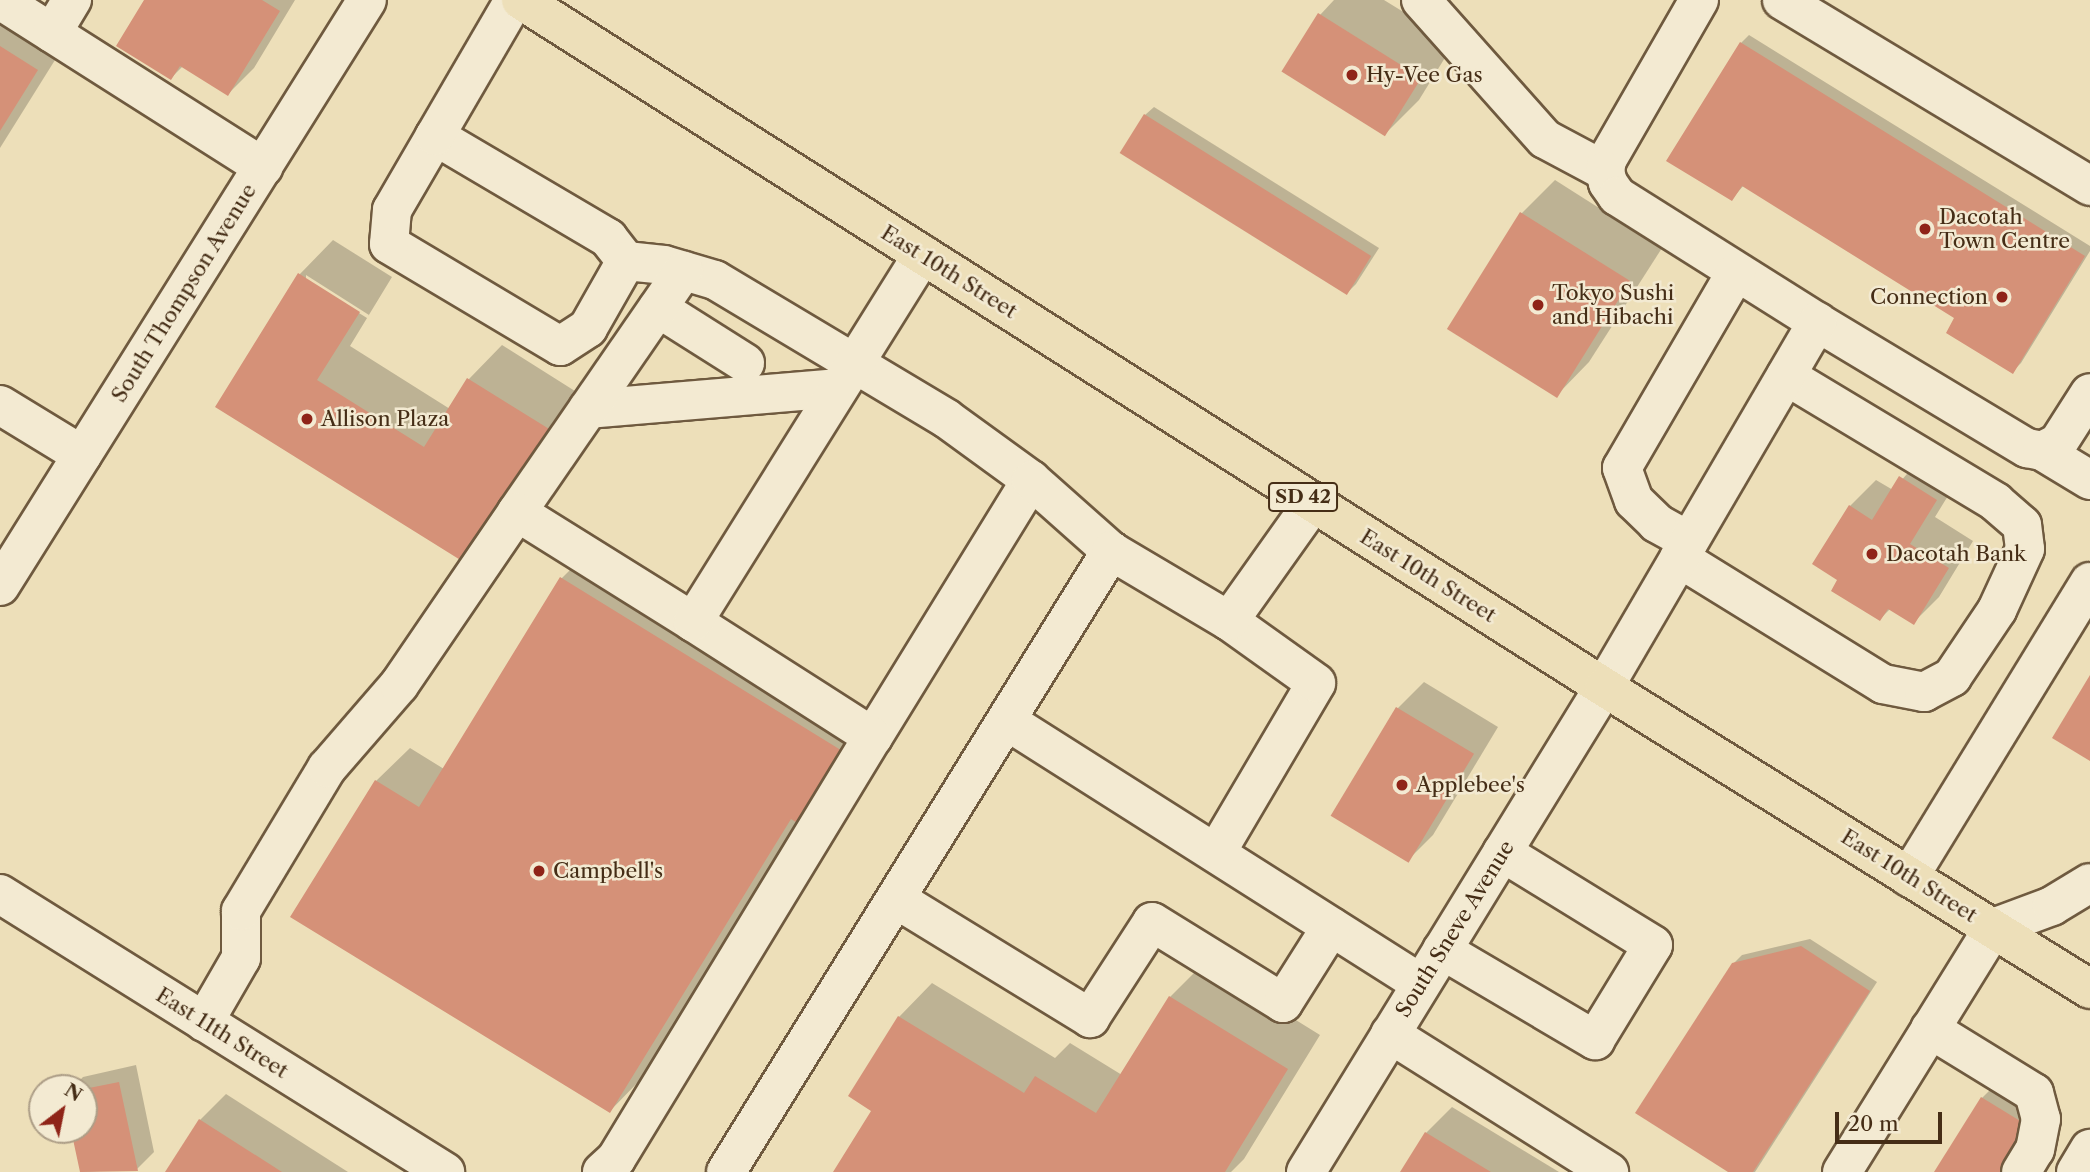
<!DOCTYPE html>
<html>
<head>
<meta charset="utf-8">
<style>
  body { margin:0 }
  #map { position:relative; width:2090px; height:1172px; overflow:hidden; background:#eddfb9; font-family:"Libre Caslon Text",serif }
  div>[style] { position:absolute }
  .shadow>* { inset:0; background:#0003 }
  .building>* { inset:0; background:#d59178; transform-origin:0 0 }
  .roads { filter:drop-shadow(2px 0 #6f5a3f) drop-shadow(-2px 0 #6f5a3f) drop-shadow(0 2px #6f5a3f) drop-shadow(0 -2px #6f5a3f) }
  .minor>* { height:38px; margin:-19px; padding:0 19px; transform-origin:19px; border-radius:19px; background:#f3ead2 }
  .major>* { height:38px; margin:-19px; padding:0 19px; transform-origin:19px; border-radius:19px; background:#eddfb9 }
  .dots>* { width:19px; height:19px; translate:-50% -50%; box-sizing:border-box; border:4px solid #f3ead2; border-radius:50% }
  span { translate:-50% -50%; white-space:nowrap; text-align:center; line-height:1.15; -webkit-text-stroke:5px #f3ead2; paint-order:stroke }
  .shield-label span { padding:2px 5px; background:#f3ead2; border:2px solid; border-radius:5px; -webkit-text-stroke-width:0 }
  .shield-label { font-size:19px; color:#452d16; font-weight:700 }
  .poi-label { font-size:21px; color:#452d16 }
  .left { translate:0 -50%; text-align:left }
  .right { translate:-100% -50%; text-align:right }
  .street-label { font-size:21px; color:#452d16 }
  .north { position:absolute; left:28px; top:1074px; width:70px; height:70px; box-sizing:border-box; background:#f3ead2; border:2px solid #ad9e87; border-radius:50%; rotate:32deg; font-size:19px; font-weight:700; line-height:28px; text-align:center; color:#452d16 }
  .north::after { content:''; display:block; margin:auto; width:24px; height:32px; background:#8f2418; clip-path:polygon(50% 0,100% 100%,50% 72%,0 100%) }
  .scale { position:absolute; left:1835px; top:1112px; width:107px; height:32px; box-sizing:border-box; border:4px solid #452d16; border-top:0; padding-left:9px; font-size:21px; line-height:24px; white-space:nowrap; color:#452d16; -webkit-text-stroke:5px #f3ead2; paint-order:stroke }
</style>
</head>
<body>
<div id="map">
  <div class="shadow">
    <div style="clip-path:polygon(0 0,70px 36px,0 148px)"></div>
    <div style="clip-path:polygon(146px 0,295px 0,254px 68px,228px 94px,183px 66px,171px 78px)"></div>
    <div style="clip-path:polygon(1334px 0,1384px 0,1454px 43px,1419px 100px,1385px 134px,1320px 15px)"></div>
    <div style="clip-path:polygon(1749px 35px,2090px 246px,2090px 251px,2021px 363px,2012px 372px,1957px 318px,1744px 185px,1732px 199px,1741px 43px)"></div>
    <div style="clip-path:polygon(1154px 107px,1379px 248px,1356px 284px,1347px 293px,1145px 115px)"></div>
    <div style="clip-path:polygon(1555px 180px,1662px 248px,1589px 362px,1556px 396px,1521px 214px)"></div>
    <div style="clip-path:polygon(evenodd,333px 240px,392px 277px,350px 346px,450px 409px,469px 379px,502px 345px,586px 398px,470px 564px,217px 406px,300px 274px,333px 240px,306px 275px,369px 315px,367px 318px,306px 280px,306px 275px)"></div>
    <div style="clip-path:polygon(1927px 451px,1962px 473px,1935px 517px,1973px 541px,1939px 597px,1913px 623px,1891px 608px,1880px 619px,1840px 579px,1850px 506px,1876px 480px,1893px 490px)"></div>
    <div style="clip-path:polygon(595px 545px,876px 717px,643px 1077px,610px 1111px,376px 781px,410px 748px,444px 769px,562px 578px)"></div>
    <div style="clip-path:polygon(1424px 682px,1498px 727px,1433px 835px,1407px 861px,1398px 708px)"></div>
    <div style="clip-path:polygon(1810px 939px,1877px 982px,1755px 1172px,1731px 1172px,1733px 964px,1742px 955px)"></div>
    <div style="clip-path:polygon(1204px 963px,1320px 1035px,1244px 1159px,1231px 1172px,835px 1172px,873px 1110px,899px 1017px,932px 983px,1055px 1058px,1070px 1043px,1122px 1075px,1170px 997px)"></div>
    <div style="clip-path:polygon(136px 1065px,154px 1152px,137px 1169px,82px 1172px,73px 1130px,84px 1130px,84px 1088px,72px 1088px,83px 1077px)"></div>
    <div style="clip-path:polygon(2008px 1072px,2055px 1100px,2011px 1172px,1936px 1172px,1982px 1098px)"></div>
    <div style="clip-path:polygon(226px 1094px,348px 1172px,167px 1172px,200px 1120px)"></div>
    <div style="clip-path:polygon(1452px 1107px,1559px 1172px,1402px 1172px,1426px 1133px)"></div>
  </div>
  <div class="building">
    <div style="clip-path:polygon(144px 0,262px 0,280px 11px,228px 96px,180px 66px,171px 80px,116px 46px)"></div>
    <div style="left:1318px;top:13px;width:122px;height:69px;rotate:32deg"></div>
    <div style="clip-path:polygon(1740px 42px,2085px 256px,2013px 374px,1946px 333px,1954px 318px,1742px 186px,1732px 201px,1666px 161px)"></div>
    <div style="clip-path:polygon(0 46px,38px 70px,0 131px)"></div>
    <div style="left:1144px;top:114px;width:268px;height:46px;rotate:32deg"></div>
    <div style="left:1520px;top:212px;width:130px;height:138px;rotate:32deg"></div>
    <div style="clip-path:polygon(298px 273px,360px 312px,317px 380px,424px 447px,467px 378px,554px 432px,470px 566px,215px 407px)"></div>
    <div style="clip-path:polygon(1899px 476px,1937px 500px,1910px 544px,1949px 568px,1914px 625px,1888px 609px,1880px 621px,1831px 591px,1837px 580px,1812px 564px,1849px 505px,1872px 520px)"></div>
    <div style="clip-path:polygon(560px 577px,844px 752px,799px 824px,791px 819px,610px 1113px,290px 917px,375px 780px,419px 807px)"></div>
    <div style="clip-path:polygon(2090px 675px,2090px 761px,2052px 738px)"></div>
    <div style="left:1396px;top:707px;width:91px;height:127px;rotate:31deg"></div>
    <div style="clip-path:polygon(1801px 946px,1870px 991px,1753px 1172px,1728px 1172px,1635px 1113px,1732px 963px)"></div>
    <div style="clip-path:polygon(1169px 996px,1288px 1069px,1225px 1172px,833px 1172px,871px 1111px,848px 1096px,898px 1016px,1024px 1093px,1035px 1076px,1096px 1113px)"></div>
    <div style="clip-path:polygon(119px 1082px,138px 1171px,80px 1172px,71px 1130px,84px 1130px,84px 1089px)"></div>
    <div style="clip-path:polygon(1981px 1097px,2030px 1127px,2002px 1172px,1934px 1172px)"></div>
    <div style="clip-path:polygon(199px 1119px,282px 1172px,165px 1172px)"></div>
    <div style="clip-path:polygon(1425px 1132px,1491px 1172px,1400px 1172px)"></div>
  </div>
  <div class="roads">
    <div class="minor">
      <div style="left:0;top:0;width:312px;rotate:32.4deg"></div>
      <div style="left:1421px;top:0;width:186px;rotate:48.3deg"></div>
      <div style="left:1545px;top:139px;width:68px;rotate:28.1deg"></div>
      <div style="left:1699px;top:0;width:185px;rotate:119.9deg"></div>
      <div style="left:1607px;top:160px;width:11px;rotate:100deg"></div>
      <div style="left:1605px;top:171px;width:12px;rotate:76deg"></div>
      <div style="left:1608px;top:183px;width:16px;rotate:55deg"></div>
      <div style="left:1617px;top:196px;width:236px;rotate:32.2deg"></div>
      <div style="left:1817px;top:322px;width:245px;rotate:31deg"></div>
      <div style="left:2027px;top:448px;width:15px;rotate:11deg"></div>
      <div style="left:2042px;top:451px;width:18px;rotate:-27deg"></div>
      <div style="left:2058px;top:443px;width:59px;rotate:-57.4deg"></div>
      <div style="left:1782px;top:0;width:360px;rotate:31.1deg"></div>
      <div style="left:52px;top:33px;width:39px;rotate:-59deg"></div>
      <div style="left:435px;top:136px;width:201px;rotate:30.5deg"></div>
      <div style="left:608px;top:238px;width:29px;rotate:52deg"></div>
      <div style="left:626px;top:261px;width:77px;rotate:119.6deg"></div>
      <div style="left:588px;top:328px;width:33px;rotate:147deg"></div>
      <div style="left:560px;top:346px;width:199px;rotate:-149.2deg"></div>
      <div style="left:389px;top:244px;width:34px;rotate:-85deg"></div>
      <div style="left:392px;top:210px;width:86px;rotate:-59.8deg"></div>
      <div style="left:435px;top:136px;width:157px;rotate:-59.8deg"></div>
      <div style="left:626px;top:261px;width:38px;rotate:6deg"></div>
      <div style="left:664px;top:265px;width:53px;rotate:16.4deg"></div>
      <div style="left:715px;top:280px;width:270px;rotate:30.9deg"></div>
      <div style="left:947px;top:419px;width:104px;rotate:36deg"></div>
      <div style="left:1031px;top:480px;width:302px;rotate:121.6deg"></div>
      <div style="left:658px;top:308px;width:103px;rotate:32.3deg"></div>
      <div style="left:0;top:405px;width:96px;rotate:31.4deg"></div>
      <div style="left:588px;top:409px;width:251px;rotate:-4.8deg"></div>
      <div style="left:2042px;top:451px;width:56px;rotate:31.1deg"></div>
      <div style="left:1031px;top:480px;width:107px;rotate:41.6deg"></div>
      <div style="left:517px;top:512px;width:293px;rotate:-55.4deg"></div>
      <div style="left:1689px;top:541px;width:37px;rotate:-151deg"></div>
      <div style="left:1657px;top:523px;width:32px;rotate:-136deg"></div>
      <div style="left:1634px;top:501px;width:35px;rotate:-110deg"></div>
      <div style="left:1622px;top:468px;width:227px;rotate:-59.8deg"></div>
      <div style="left:1679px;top:558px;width:240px;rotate:31.7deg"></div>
      <div style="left:1883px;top:684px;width:42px;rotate:11deg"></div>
      <div style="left:1924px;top:692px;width:32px;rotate:-28deg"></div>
      <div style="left:1952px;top:677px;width:81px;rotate:-56.1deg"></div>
      <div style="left:1997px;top:610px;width:67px;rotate:-65.3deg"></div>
      <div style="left:2025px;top:549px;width:24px;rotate:-97deg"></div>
      <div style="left:2022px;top:525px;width:35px;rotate:-139deg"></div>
      <div style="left:1996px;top:502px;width:245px;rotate:-149deg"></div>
      <div style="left:0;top:586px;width:691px;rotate:-57.94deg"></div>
      <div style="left:1007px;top:721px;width:490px;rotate:32.4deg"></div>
      <div style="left:1216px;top:853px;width:197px;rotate:-59.5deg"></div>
      <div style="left:1316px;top:683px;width:107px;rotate:-144.5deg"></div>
      <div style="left:1909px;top:877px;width:346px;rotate:-58.5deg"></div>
      <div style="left:0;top:894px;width:525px;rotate:31.99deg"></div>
      <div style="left:896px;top:899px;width:228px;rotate:31.5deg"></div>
      <div style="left:1090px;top:1018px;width:114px;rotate:-57.1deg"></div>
      <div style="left:1152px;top:922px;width:154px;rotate:31.7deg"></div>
      <div style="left:1283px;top:1003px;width:90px;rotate:-57.7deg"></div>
      <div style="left:1442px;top:950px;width:178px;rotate:30.5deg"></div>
      <div style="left:1595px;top:1040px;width:111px;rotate:-58.6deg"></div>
      <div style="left:1653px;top:945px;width:177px;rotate:-148.4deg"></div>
      <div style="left:204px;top:1022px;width:74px;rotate:-60deg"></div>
      <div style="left:241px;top:958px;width:47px;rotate:-90deg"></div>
      <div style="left:241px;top:911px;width:167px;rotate:-59deg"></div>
      <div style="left:327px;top:768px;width:110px;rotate:-49.1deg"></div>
      <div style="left:399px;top:685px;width:209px;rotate:-55.7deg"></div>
      <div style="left:517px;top:512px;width:208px;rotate:32deg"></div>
      <div style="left:1930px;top:1029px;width:122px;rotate:31.6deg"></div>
      <div style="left:2034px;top:1093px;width:27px;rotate:75deg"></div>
      <div style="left:2041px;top:1119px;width:31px;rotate:101deg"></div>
      <div style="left:2035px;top:1149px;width:27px;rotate:121deg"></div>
      <div style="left:1390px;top:1034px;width:259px;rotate:32.2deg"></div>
      <div style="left:602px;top:1172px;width:19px;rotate:-43deg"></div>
      <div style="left:616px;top:1159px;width:494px;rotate:-58.7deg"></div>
      <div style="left:873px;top:737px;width:214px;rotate:-147.4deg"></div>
      <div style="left:693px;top:622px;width:433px;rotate:-58deg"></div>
      <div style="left:726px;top:1172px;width:731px;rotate:-58.2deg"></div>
      <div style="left:1111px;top:551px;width:137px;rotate:30.7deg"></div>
      <div style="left:1229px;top:621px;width:145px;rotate:-54.6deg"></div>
      <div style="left:1306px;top:1172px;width:569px;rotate:-58.43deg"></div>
      <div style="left:1604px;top:687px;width:423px;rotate:-59.7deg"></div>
      <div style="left:1842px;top:1172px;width:287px;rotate:-58.2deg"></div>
      <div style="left:1993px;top:928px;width:63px;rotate:-20.4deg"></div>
      <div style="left:2052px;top:906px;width:44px;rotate:-31.2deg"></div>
      <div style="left:2076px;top:1172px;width:27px;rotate:-59deg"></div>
    </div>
    <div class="major">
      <div style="left:521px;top:0;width:1283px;rotate:32.39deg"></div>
      <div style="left:1604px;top:687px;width:572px;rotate:31.86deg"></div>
    </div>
  </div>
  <div class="dots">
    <div style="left:1352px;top:75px;background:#8f2418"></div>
    <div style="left:1925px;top:229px;background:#8f2418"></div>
    <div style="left:2002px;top:297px;background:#8f2418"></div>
    <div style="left:1538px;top:305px;background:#8f2418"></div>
    <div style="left:307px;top:419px;background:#8f2418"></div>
    <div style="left:1872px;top:554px;background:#8f2418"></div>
    <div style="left:1402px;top:785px;background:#8f2418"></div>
    <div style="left:539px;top:871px;background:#8f2418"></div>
  </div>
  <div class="shield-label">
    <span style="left:1303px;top:497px">SD 42</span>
  </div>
  <div class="poi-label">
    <span class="left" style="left:1366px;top:75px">Hy-Vee Gas</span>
    <span class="left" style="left:1939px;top:229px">Dacotah<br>Town Centre</span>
    <span class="left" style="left:1552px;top:305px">Tokyo Sushi<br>and Hibachi</span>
    <span class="right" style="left:1988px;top:297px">Connection</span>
    <span class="left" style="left:321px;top:419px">Allison Plaza</span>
    <span class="left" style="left:1886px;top:554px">Dacotah Bank</span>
    <span class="left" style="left:1416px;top:785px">Applebee's</span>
    <span class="left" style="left:553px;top:871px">Campbell's</span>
  </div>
  <div class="street-label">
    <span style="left:949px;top:272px;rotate:32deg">East 10th Street</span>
    <span style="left:184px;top:293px;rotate:-58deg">South Thompson Avenue</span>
    <span style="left:1428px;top:576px;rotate:32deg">East 10th Street</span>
    <span style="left:1909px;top:876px;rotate:32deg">East 10th Street</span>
    <span style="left:1455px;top:929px;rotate:-58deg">South Sneve Avenue</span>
    <span style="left:222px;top:1033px;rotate:32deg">East 11th Street</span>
  </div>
  <div class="north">N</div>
  <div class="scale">20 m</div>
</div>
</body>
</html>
